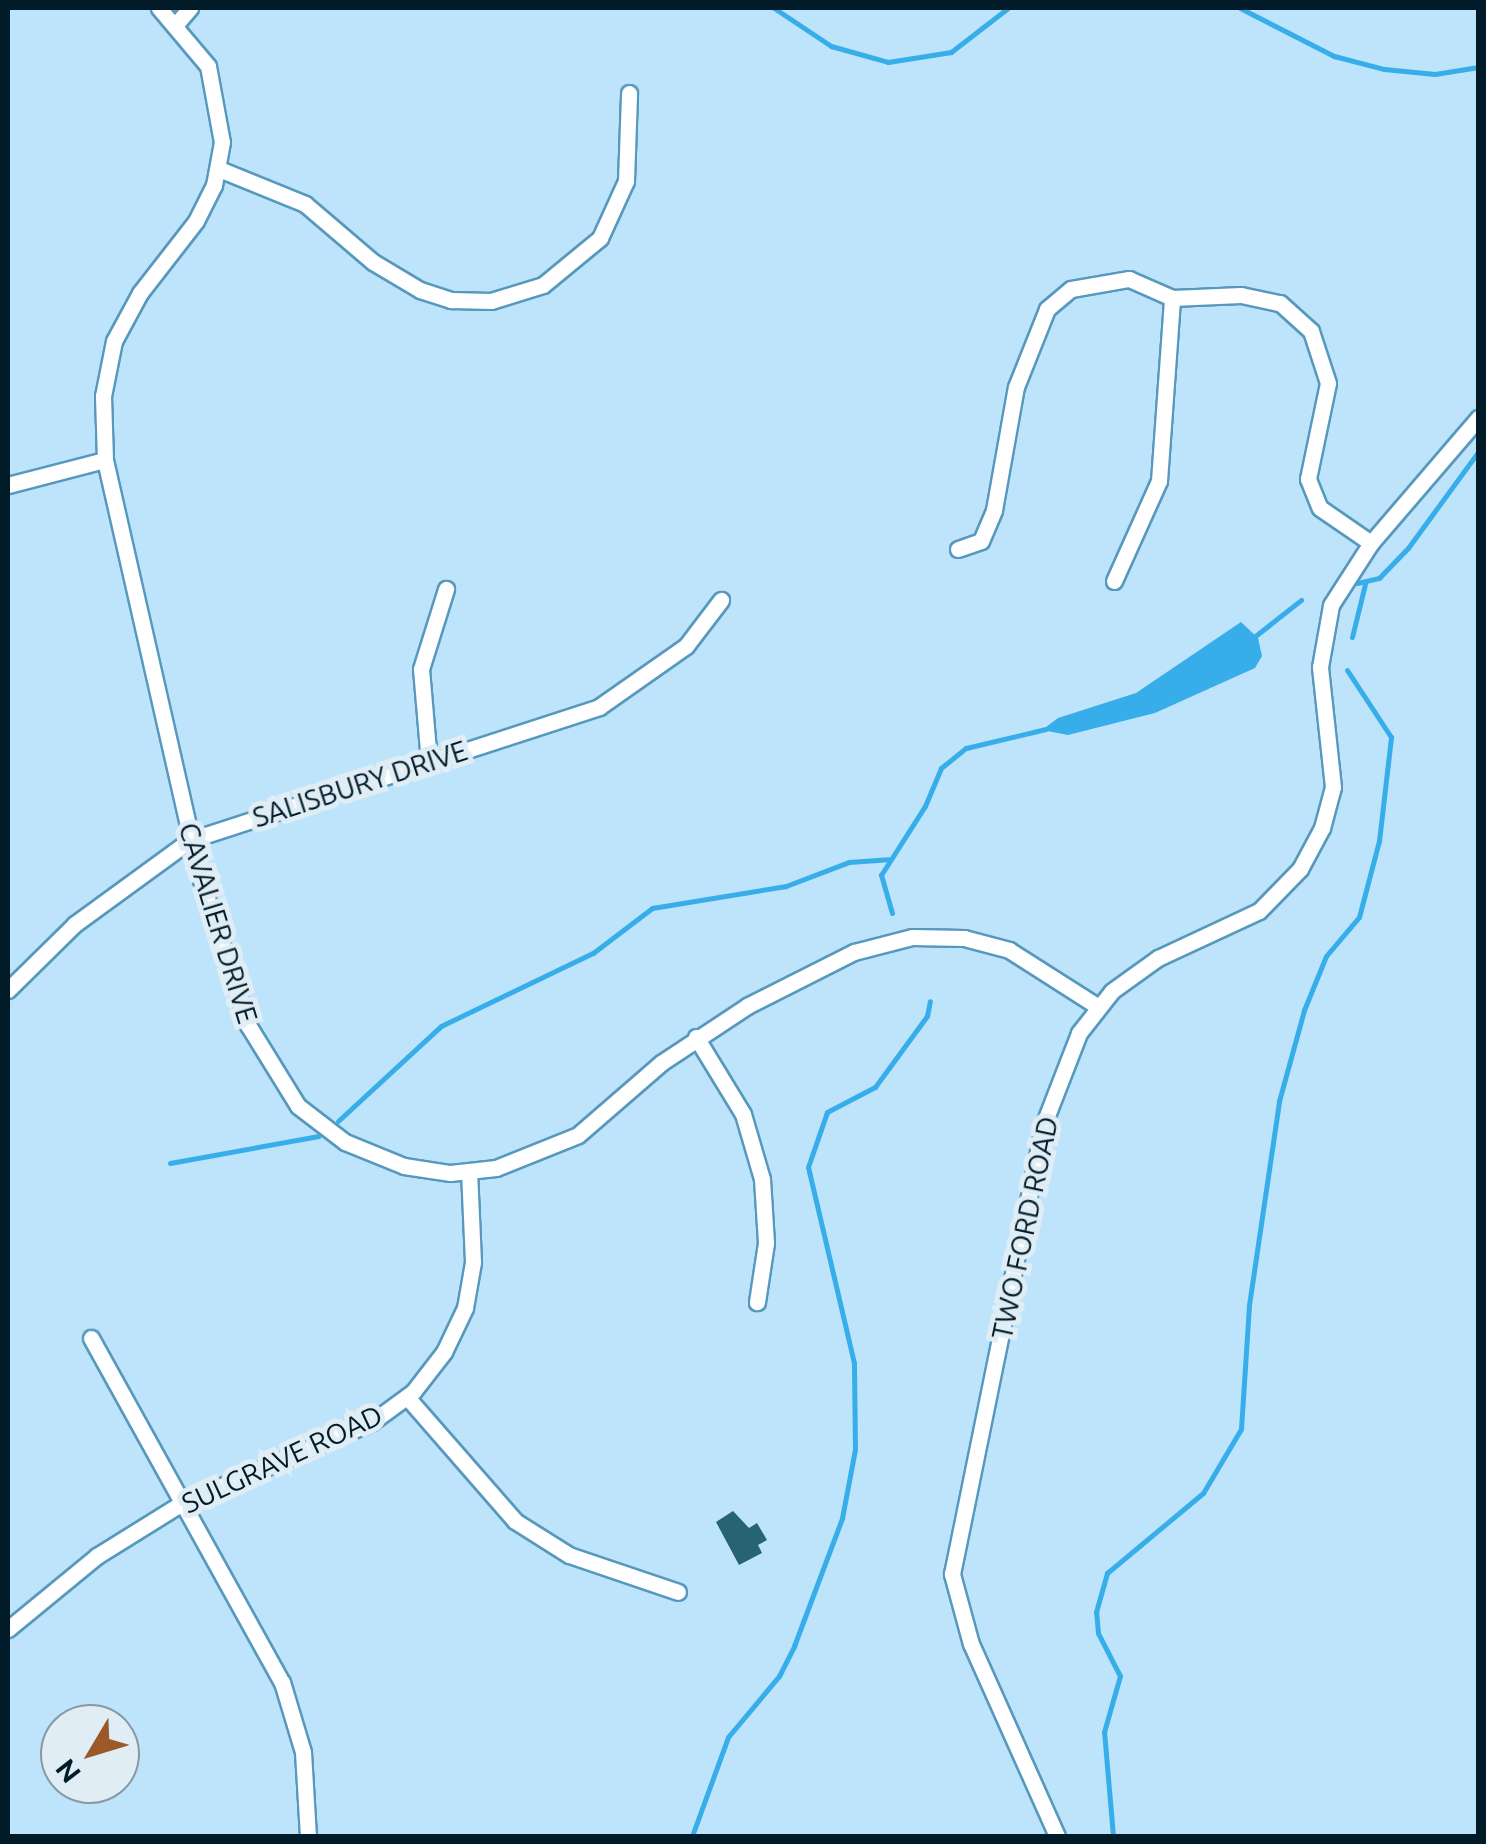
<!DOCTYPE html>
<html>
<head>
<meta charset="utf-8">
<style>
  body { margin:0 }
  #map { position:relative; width:1486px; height:1844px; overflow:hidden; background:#bee4fc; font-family:Ubuntu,sans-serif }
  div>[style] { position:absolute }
  .water>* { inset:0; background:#37aee9 }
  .stream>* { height:5px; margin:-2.5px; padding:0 2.5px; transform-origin:2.5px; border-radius:2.5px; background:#37aee9 }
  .building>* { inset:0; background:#266472 }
  .roads { filter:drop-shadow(2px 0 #5799be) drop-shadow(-2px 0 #5799be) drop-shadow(0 2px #5799be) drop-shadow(0 -2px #5799be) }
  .street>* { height:15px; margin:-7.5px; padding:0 7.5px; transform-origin:7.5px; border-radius:7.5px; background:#fff }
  span { translate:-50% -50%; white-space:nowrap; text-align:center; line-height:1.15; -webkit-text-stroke:10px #e1edf5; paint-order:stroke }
  .street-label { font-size:28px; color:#011b29 }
  .frame { position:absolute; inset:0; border:10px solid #011b29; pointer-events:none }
  .north { position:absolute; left:40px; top:1704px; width:100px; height:100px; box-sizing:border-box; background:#e1edf5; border:2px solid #8799a3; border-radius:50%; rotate:232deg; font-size:28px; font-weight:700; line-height:40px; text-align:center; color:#011b29 }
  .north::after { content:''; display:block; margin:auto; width:35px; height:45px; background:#9b5927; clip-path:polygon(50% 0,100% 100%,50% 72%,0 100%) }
</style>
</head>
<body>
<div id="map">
  <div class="water">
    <div style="clip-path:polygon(1241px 622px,1258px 638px,1262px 656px,1255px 668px,1155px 713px,1068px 735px,1042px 730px,1058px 718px,1136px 693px)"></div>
  </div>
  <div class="stream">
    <div style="left:774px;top:8px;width:69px;rotate:33.7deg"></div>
    <div style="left:831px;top:46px;width:59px;rotate:15.7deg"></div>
    <div style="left:888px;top:62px;width:64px;rotate:-9deg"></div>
    <div style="left:951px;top:52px;width:72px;rotate:-37.7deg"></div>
    <div style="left:1240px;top:8px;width:106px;rotate:27.1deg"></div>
    <div style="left:1334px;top:56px;width:52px;rotate:14.6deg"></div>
    <div style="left:1384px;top:69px;width:51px;rotate:5.6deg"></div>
    <div style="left:1435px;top:74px;width:44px;rotate:-9.2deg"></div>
    <div style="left:1357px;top:583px;width:23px;rotate:-13deg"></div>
    <div style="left:1379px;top:578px;width:42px;rotate:-46deg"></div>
    <div style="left:1408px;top:548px;width:119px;rotate:-53.9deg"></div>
    <div style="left:1254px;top:637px;width:60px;rotate:-38.2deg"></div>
    <div style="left:1352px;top:637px;width:55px;rotate:-76.2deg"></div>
    <div style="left:892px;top:913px;width:40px;rotate:-106deg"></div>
    <div style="left:881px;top:875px;width:82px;rotate:-57.5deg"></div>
    <div style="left:925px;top:806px;width:41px;rotate:-67.2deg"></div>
    <div style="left:941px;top:768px;width:32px;rotate:-39deg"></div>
    <div style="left:966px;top:748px;width:82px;rotate:-13.4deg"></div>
    <div style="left:338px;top:1121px;width:140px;rotate:-42.7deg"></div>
    <div style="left:441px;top:1026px;width:169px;rotate:-25.7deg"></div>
    <div style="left:593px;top:953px;width:74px;rotate:-37.3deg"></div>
    <div style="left:652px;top:908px;width:136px;rotate:-9.3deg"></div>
    <div style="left:786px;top:886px;width:67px;rotate:-20.9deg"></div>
    <div style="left:849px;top:862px;width:39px;rotate:-4deg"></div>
    <div style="left:170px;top:1163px;width:151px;rotate:-10.3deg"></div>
    <div style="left:692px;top:1836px;width:105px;rotate:-70deg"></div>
    <div style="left:728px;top:1737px;width:80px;rotate:-50.1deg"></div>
    <div style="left:779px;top:1676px;width:34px;rotate:-63deg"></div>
    <div style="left:794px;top:1646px;width:137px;rotate:-69.4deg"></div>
    <div style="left:842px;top:1518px;width:70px;rotate:-79.3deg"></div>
    <div style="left:855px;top:1449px;width:86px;rotate:-90.7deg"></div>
    <div style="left:854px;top:1363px;width:201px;rotate:-103.2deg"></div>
    <div style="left:808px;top:1167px;width:58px;rotate:-70.9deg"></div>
    <div style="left:827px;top:1112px;width:54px;rotate:-27.5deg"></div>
    <div style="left:875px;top:1087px;width:88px;rotate:-53.8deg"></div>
    <div style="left:927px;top:1016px;width:15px;rotate:-79deg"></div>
    <div style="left:1113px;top:1836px;width:104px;rotate:-94.9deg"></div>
    <div style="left:1104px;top:1732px;width:58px;rotate:-74.1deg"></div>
    <div style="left:1120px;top:1676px;width:48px;rotate:-117.1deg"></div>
    <div style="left:1098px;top:1633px;width:21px;rotate:-95deg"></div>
    <div style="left:1096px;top:1612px;width:41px;rotate:-74.2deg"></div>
    <div style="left:1107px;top:1573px;width:125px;rotate:-39.8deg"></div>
    <div style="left:1203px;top:1493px;width:74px;rotate:-59.3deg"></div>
    <div style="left:1241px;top:1429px;width:124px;rotate:-86.3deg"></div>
    <div style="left:1249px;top:1305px;width:206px;rotate:-81.6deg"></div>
    <div style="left:1279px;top:1101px;width:94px;rotate:-74.6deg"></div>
    <div style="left:1304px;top:1010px;width:58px;rotate:-67.8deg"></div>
    <div style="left:1326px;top:956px;width:51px;rotate:-49.8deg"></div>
    <div style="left:1359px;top:917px;width:79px;rotate:-75.3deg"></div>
    <div style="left:1379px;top:841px;width:105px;rotate:-83.4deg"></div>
    <div style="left:1391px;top:737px;width:80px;rotate:-123.3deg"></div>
  </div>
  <div class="building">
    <div style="clip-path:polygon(733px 1511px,749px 1528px,757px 1523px,767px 1540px,758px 1545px,762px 1553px,739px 1565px,716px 1522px)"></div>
  </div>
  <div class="roads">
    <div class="street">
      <div style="left:159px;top:8px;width:76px;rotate:49.8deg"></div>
      <div style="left:208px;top:66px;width:77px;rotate:79.6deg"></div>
      <div style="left:222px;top:142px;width:44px;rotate:100.5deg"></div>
      <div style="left:214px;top:185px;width:40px;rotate:116.6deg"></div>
      <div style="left:196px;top:221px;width:91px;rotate:127.9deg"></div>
      <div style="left:140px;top:293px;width:55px;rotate:118.4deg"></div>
      <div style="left:114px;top:341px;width:56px;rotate:101.3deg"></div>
      <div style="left:103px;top:396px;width:64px;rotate:88.2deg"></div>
      <div style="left:105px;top:460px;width:425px;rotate:77.2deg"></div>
      <div style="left:199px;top:874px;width:159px;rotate:72deg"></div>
      <div style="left:248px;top:1025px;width:95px;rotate:58.3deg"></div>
      <div style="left:298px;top:1106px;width:59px;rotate:37.5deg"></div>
      <div style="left:345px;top:1142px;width:64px;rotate:22.1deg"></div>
      <div style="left:404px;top:1166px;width:47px;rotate:8.7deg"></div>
      <div style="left:450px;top:1173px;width:46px;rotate:-6.2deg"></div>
      <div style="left:496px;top:1168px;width:88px;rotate:-21.9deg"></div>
      <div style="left:578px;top:1135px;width:110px;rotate:-40.9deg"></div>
      <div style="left:661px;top:1063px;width:103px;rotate:-33.5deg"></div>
      <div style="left:747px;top:1006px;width:120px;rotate:-26.8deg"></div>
      <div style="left:854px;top:952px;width:60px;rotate:-14.5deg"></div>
      <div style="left:912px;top:937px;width:52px;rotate:1.1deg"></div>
      <div style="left:964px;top:938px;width:47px;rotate:14.9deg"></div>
      <div style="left:1009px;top:950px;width:104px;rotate:32.5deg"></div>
      <div style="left:177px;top:23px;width:20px;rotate:-49deg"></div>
      <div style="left:219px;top:169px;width:93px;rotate:22.1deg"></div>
      <div style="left:305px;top:204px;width:89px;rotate:40.5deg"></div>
      <div style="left:373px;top:262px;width:55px;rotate:30.8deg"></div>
      <div style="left:420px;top:290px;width:33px;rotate:18deg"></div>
      <div style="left:451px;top:300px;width:40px;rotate:1.4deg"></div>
      <div style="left:491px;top:301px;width:54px;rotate:-17.1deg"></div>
      <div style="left:543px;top:285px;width:74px;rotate:-39.5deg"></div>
      <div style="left:600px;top:238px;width:63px;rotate:-65.5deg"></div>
      <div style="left:626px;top:181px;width:88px;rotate:-88deg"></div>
      <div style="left:8px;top:485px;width:100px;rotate:-14.5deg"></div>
      <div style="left:958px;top:549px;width:24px;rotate:-19deg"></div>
      <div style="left:981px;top:541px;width:34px;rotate:-67deg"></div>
      <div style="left:994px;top:510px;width:125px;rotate:-79.9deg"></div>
      <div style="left:1016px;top:387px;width:84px;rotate:-68.3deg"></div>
      <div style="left:1047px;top:309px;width:31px;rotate:-40deg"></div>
      <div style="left:1071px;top:289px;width:59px;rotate:-9.8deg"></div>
      <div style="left:1129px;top:279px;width:47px;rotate:23.8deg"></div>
      <div style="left:1172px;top:298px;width:69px;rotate:-2.5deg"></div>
      <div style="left:1241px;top:295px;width:40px;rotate:12deg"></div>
      <div style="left:1280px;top:303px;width:42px;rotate:42.1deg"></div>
      <div style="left:1311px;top:331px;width:55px;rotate:71.9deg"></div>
      <div style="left:1328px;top:383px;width:98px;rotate:101.8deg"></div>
      <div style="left:1308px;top:479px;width:31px;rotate:68deg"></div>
      <div style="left:1320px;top:508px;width:62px;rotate:34.5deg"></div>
      <div style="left:1114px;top:581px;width:110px;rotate:-65.8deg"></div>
      <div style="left:1159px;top:481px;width:183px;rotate:-85.9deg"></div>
      <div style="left:429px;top:762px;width:93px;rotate:-94.9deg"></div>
      <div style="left:421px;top:669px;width:84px;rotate:-72.6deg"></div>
      <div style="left:8px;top:990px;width:94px;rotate:-44.6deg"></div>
      <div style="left:75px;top:924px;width:142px;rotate:-36.1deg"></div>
      <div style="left:190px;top:840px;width:430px;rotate:-18deg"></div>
      <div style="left:599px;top:707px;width:106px;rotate:-35deg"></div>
      <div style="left:686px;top:646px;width:58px;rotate:-52.7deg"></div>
      <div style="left:696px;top:1037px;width:90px;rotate:58.6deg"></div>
      <div style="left:743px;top:1114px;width:68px;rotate:73.7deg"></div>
      <div style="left:762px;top:1179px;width:64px;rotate:86.4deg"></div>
      <div style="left:766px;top:1243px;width:60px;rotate:98.7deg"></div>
      <div style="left:91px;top:1338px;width:393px;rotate:61deg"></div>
      <div style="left:282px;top:1682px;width:73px;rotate:73.3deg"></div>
      <div style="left:303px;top:1752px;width:84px;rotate:86.6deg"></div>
      <div style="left:407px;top:1397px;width:164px;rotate:48.9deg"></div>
      <div style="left:515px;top:1521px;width:64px;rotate:32.2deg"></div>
      <div style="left:569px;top:1555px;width:115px;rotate:18.7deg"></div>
      <div style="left:8px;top:1629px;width:115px;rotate:-39.4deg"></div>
      <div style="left:97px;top:1556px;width:100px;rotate:-31.9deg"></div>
      <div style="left:182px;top:1503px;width:207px;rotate:-23.1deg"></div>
      <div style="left:372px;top:1422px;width:51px;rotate:-36.2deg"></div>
      <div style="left:413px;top:1392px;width:51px;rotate:-52.2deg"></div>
      <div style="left:444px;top:1352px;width:49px;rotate:-64.5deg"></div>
      <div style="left:465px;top:1308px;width:47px;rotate:-80.1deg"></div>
      <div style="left:473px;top:1262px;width:90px;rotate:-92.5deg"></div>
      <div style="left:1057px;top:1836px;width:210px;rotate:-114.1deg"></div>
      <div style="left:971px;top:1644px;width:73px;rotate:-105.2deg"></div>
      <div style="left:952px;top:1574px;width:457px;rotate:-78.5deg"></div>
      <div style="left:1043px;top:1126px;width:100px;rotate:-68.8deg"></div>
      <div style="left:1079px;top:1033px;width:53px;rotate:-51.8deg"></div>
      <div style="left:1112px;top:991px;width:57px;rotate:-35.7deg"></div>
      <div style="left:1158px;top:958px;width:111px;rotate:-25deg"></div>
      <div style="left:1259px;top:911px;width:59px;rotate:-45.7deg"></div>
      <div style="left:1300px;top:869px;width:47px;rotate:-61.8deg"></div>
      <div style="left:1322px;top:828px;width:42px;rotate:-75deg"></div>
      <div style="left:1333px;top:787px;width:121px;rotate:-96.2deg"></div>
      <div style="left:1320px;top:667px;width:63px;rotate:-79.9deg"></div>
      <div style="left:1331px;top:605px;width:74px;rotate:-57.2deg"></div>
      <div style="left:1371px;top:543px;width:165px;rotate:-49.4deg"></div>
    </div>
  </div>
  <div class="street-label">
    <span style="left:360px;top:784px;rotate:-18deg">SALISBURY DRIVE</span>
    <span style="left:218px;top:923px;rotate:73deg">CAVALIER DRIVE</span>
    <span style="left:1025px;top:1228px;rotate:-78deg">TWO FORD ROAD</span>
    <span style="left:282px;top:1459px;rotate:-25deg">SULGRAVE ROAD</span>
  </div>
  <div class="frame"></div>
  <div class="north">N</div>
</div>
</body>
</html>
